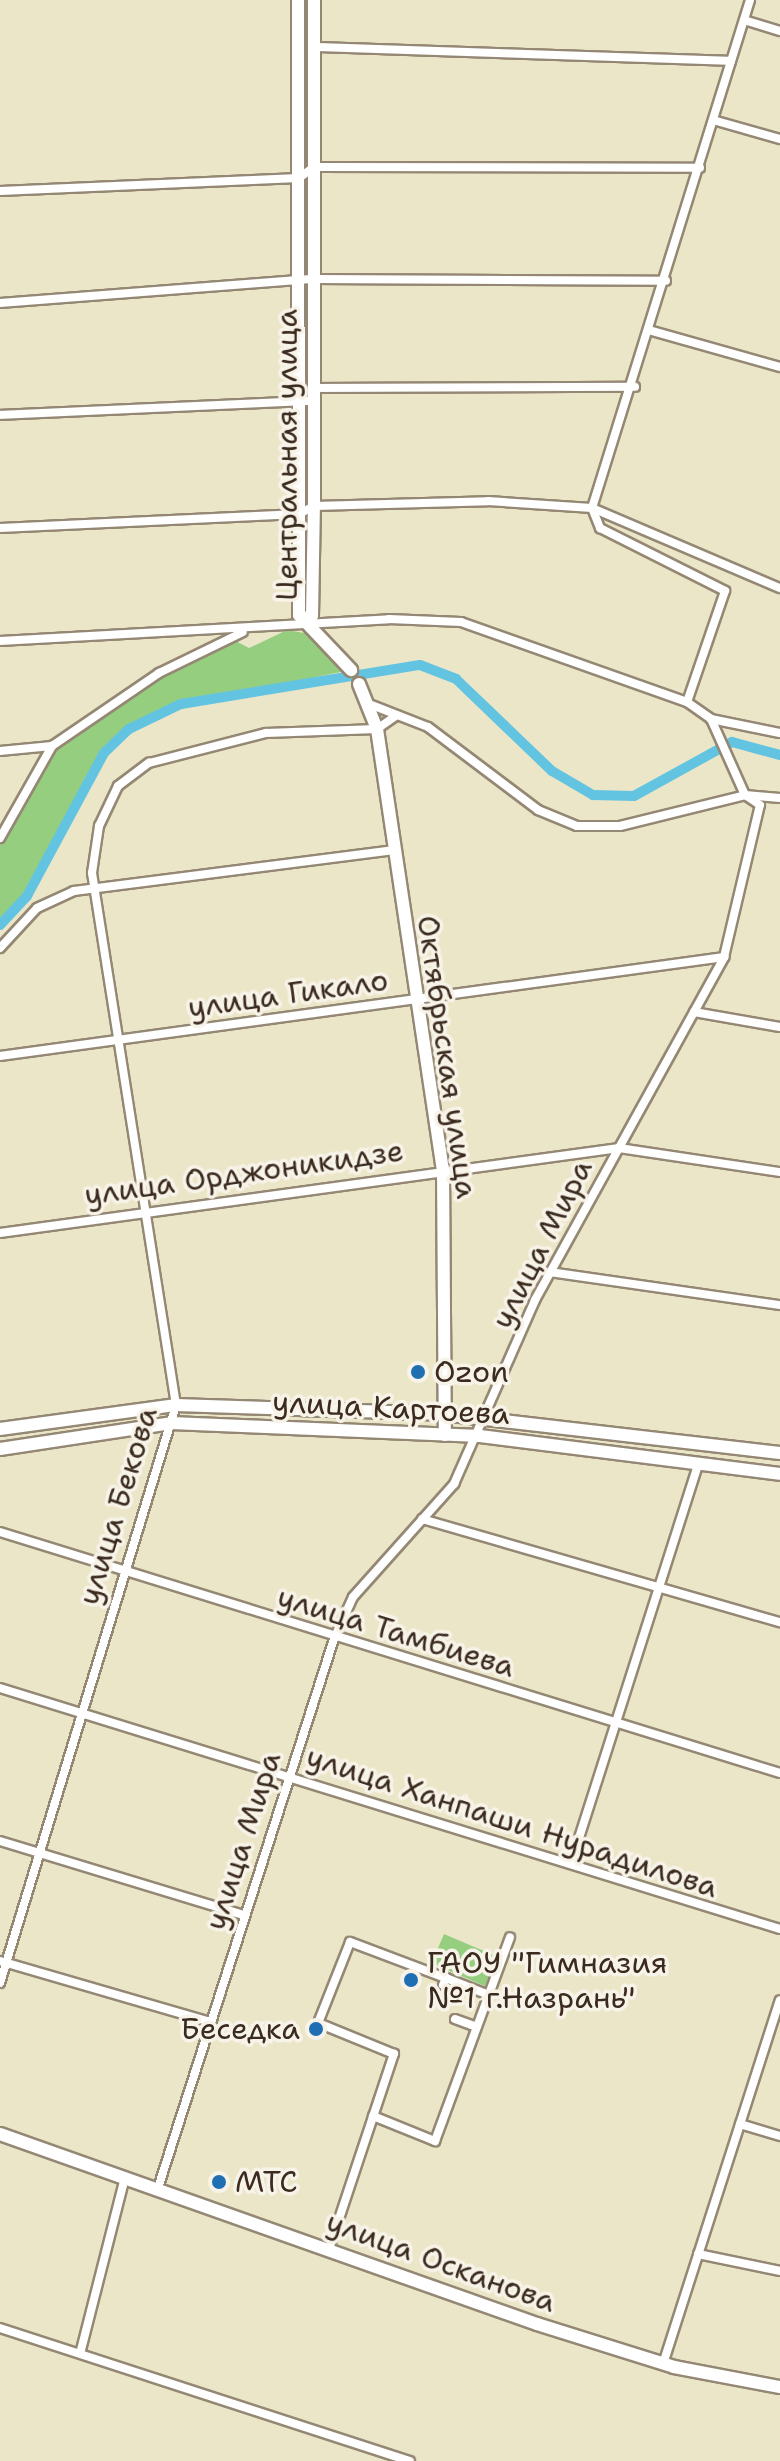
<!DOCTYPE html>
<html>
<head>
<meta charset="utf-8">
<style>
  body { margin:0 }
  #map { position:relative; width:780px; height:2461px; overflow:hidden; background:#ece6c9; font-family:"Shantell Sans",sans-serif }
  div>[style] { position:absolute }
  .green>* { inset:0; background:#96ce80; transform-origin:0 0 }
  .canal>* { height:10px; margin:-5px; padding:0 5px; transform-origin:5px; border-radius:5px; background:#63c4e1 }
  .roads { filter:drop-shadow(2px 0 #948874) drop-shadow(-2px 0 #948874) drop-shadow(0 2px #948874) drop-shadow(0 -2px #948874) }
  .street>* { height:8px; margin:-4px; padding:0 4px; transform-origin:4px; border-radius:4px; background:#fff }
  .secondary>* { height:12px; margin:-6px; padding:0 6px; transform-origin:6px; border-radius:6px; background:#fff }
  .dots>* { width:22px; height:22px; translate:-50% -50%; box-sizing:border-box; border:4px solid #f7f3e8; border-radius:50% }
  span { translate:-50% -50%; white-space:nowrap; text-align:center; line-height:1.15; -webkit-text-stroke:7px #f7f3e8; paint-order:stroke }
  .street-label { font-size:30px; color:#3b2a1e }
  .poi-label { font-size:30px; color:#3b2a1e }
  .left { translate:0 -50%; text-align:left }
  .right { translate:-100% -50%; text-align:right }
</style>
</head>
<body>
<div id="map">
  <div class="green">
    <div style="clip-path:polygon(287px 630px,310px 634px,346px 671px,181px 704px,129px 729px,104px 753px,27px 896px,0 925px,0 838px,52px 746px,159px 673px,234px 640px,249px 648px)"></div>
    <div style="left:444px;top:1934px;width:58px;height:32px;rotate:23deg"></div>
  </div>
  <div class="canal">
    <div style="left:0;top:925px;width:40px;rotate:-47deg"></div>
    <div style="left:27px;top:896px;width:162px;rotate:-61.7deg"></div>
    <div style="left:104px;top:753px;width:35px;rotate:-44deg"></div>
    <div style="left:129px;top:729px;width:58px;rotate:-25.7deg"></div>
    <div style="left:181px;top:704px;width:242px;rotate:-9.3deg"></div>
    <div style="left:420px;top:665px;width:39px;rotate:21deg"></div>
    <div style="left:456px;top:679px;width:133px;rotate:43.8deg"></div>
    <div style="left:552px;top:771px;width:48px;rotate:30.3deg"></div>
    <div style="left:593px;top:795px;width:41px;rotate:1.4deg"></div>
    <div style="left:634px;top:796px;width:112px;rotate:-28.9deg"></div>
    <div style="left:732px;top:742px;width:50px;rotate:15.2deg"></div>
  </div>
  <div class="roads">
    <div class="street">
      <div style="left:744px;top:20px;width:38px;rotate:17deg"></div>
      <div style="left:314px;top:47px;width:417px;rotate:1.9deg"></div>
      <div style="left:713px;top:120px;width:70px;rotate:15.8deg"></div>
      <div style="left:0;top:191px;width:299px;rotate:-2.5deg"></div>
      <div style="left:299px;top:178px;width:19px;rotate:-36deg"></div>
      <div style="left:314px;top:167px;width:386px;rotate:0.1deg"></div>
      <div style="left:0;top:303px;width:315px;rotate:-4.4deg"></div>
      <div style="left:314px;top:279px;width:352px;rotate:0.3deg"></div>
      <div style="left:652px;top:331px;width:133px;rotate:15.7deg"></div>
      <div style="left:314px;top:388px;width:321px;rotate:-0.2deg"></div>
      <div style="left:0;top:415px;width:314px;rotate:-2.6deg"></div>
      <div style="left:592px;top:508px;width:532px;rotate:-72.72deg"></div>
      <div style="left:592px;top:508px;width:22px;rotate:68deg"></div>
      <div style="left:600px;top:528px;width:140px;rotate:26.7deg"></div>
      <div style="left:725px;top:591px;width:117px;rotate:108.9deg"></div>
      <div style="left:0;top:528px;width:299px;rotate:-2.7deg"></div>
      <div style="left:299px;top:514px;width:17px;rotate:-28deg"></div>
      <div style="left:314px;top:506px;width:174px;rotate:-1.6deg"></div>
      <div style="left:488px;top:501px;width:104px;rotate:3.9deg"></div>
      <div style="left:592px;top:508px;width:204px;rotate:23.1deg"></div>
      <div style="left:0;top:641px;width:390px;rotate:-3.2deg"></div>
      <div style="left:389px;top:619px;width:72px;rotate:2.4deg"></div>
      <div style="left:461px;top:622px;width:240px;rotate:19.5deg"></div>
      <div style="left:687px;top:702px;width:29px;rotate:35deg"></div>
      <div style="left:711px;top:719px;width:70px;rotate:11.5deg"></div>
      <div style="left:369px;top:704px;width:63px;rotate:21.3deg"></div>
      <div style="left:428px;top:727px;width:138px;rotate:37deg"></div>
      <div style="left:538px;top:810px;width:42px;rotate:22.3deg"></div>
      <div style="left:577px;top:826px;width:43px"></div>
      <div style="left:620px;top:826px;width:129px;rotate:-13.9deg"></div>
      <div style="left:745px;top:795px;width:35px;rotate:5deg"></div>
      <div style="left:0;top:751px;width:52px;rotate:-5.5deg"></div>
      <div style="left:52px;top:746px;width:130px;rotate:-34.3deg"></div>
      <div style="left:159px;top:673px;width:93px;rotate:-26deg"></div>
      <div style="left:0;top:838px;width:106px;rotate:-60.5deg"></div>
      <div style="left:0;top:948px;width:54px;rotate:-47.2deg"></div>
      <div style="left:37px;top:908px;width:41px;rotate:-24.7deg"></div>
      <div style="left:74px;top:891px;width:321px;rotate:-7.3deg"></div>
      <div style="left:694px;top:1012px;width:87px;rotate:9.9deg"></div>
      <div style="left:0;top:1056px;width:731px;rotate:-7.79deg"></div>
      <div style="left:0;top:1233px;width:625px;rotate:-7.82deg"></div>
      <div style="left:619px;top:1148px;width:163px;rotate:8.5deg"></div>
      <div style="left:550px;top:1272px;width:232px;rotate:8.2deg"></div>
      <div style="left:422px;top:1519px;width:373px;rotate:16.1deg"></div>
      <div style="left:0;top:1532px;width:816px;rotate:17.17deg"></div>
      <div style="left:0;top:1688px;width:816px;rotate:17.17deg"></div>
      <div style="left:0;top:1841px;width:255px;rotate:16.9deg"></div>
      <div style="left:571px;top:1863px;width:419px;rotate:-72.3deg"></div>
      <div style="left:0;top:1961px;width:219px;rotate:16.2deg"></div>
      <div style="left:0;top:1983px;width:604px;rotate:-73.06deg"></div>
      <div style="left:176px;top:1405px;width:539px;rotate:-98.97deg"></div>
      <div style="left:92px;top:873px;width:48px;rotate:-81.5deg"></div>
      <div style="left:99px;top:826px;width:44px;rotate:-64.6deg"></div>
      <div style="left:118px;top:786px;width:39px;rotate:-37deg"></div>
      <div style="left:149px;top:763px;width:121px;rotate:-14.4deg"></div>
      <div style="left:266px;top:733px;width:111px;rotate:-2.1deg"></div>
      <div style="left:377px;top:729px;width:24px;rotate:-35deg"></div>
      <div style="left:443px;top:1985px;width:8px;rotate:-67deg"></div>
      <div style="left:446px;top:1978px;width:46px;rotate:21.6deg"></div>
      <div style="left:455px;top:2019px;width:23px;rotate:20deg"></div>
      <div style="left:373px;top:2116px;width:67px;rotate:22deg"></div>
      <div style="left:435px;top:2141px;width:217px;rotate:-69.8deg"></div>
      <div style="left:740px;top:2124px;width:42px;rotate:16.7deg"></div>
      <div style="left:158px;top:2188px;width:577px;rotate:-72.23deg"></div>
      <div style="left:334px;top:1639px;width:46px;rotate:-65.7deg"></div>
      <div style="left:353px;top:1597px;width:152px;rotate:-48.2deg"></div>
      <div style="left:454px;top:1484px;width:201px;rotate:-66.2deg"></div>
      <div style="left:535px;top:1300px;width:392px;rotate:-61.1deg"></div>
      <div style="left:724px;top:957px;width:156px;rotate:-76.7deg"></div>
      <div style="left:760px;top:805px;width:18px;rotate:-146deg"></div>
      <div style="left:745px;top:795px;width:83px;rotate:-114.1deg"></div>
      <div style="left:329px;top:2249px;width:206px;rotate:-71.6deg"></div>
      <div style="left:394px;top:2054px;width:82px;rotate:-157.8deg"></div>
      <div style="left:318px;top:2023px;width:87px;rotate:-68.4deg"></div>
      <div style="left:350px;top:1942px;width:103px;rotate:20.6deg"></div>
      <div style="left:698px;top:2254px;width:84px;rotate:11.7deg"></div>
      <div style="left:0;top:2328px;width:431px;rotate:18deg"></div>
      <div style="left:81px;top:2350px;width:179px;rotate:-75.7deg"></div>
      <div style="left:663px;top:2364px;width:382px;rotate:-72.2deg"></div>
    </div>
    <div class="secondary">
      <div style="left:298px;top:0;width:615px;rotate:89.91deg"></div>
      <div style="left:299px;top:615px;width:76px;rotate:46.6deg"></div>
      <div style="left:305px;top:618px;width:7px;rotate:-16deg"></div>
      <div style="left:312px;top:616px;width:110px;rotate:-89deg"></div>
      <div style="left:314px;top:506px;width:506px;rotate:-90deg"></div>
      <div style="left:359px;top:684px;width:48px;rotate:68.2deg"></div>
      <div style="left:377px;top:729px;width:444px;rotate:81.5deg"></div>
      <div style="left:443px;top:1168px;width:267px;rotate:89.6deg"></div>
      <div style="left:0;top:1429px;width:178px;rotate:-7.8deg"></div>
      <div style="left:176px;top:1405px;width:267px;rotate:1.9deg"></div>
      <div style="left:443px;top:1414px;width:339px;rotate:6.6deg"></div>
      <div style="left:0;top:1449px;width:173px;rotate:-8.6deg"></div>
      <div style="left:171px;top:1423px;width:309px;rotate:2.4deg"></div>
      <div style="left:480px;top:1436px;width:302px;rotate:7.2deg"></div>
      <div style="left:0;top:2134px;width:570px;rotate:19.48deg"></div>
      <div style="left:537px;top:2324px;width:144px;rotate:17.4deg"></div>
      <div style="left:674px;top:2367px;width:108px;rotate:10.7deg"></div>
    </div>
  </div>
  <div class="dots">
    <div style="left:418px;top:1372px;background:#1f6fb2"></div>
    <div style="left:411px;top:1980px;background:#1f6fb2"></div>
    <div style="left:316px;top:2029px;background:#1f6fb2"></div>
    <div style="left:219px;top:2182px;background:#1f6fb2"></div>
  </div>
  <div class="street-label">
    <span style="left:287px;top:455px;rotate:-90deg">Центральная улица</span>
    <span style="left:288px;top:994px;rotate:-8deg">улица Гикало</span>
    <span style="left:447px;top:1057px;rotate:82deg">Октябрьская улица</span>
    <span style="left:244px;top:1173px;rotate:-8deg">улица Орджоникидзе</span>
    <span style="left:542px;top:1244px;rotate:-63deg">улица Мира</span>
    <span style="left:391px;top:1408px;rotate:3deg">улица Картоева</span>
    <span style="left:118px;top:1506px;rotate:-73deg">улица Бекова</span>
    <span style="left:396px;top:1632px;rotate:17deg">улица Тамбиева</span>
    <span style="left:512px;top:1822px;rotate:18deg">улица Ханпаши Нурадилова</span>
    <span style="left:243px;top:1841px;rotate:-72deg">улица Мира</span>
    <span style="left:441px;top:2262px;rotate:20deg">улица Осканова</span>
  </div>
  <div class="poi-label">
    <span class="left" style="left:434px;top:1372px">Ozon</span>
    <span class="left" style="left:427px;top:1980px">ГАОУ "Гимназия<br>№1 г.Назрань"</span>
    <span class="right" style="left:300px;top:2029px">Беседка</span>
    <span class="left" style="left:235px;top:2182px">МТС</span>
  </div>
</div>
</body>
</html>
